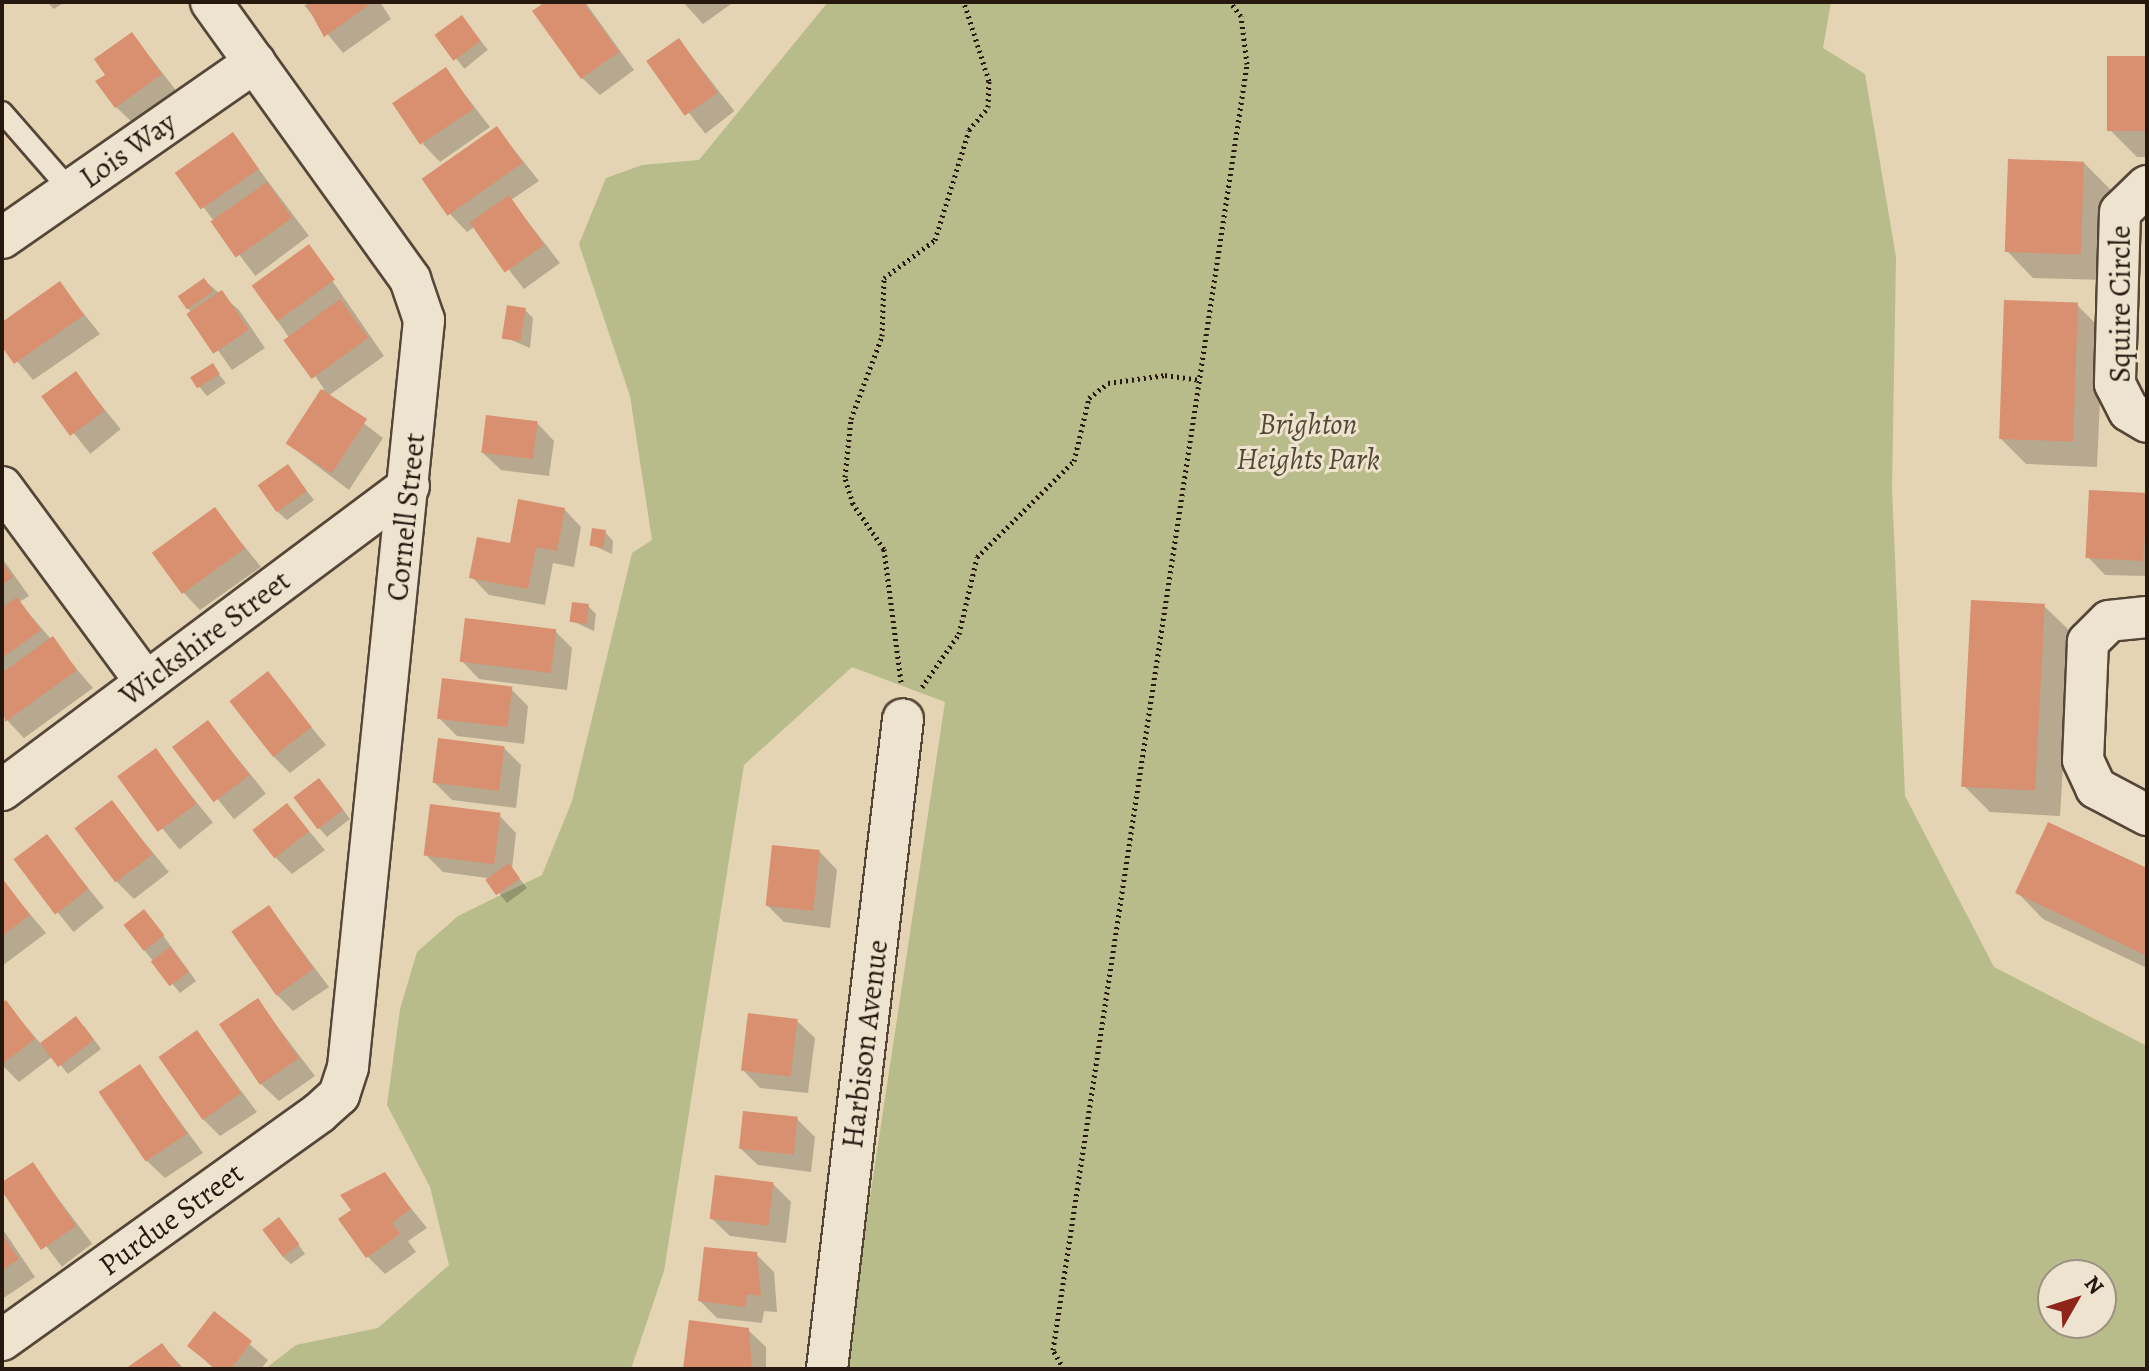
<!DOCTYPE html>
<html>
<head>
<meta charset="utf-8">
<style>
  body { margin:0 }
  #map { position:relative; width:2149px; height:1371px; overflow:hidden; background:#e4d4b3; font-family:Alegreya,serif }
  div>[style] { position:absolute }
  .green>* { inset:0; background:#b7bc8a }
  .shadow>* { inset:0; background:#0003; transform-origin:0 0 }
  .building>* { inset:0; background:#d99070; transform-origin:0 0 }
  .path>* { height:5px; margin-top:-2.5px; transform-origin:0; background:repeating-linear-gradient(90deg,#26170f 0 2px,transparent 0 6px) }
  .roads { filter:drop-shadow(2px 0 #564638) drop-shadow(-2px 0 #564638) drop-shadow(0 2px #564638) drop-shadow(0 -2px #564638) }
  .service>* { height:20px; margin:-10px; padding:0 10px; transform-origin:10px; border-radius:10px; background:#ede3ce }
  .minor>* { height:40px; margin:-20px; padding:0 20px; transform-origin:20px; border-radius:20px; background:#ede3ce }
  span { translate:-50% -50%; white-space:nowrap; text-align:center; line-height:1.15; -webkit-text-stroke:6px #ede3ce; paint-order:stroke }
  .street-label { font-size:30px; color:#26170f }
  .park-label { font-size:30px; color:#524934; font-style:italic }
  .frame { position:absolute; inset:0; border:4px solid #26170f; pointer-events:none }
  .north { position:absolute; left:2037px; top:1259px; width:80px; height:80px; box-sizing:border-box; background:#ede3ce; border:2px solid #9d9182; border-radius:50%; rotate:51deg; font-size:22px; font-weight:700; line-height:32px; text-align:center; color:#26170f }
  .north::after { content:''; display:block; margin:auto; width:28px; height:36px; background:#8f2418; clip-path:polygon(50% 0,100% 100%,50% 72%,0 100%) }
</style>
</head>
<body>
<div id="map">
  <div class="green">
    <div style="clip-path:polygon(evenodd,828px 2px,1831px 2px,1823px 48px,1865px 74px,1896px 257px,1892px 488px,1905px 796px,1994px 967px,2147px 1046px,2147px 1369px,844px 1369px,945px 702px,852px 667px,744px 765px,664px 1271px,631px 1369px,265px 1369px,296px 1345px,378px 1328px,449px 1265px,430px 1187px,387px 1105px,400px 1009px,417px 952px,458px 916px,542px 875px,572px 801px,632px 553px,652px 540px,630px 396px,579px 244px,606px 178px,642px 165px,699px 160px,828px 2px,2053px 1275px,2101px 1275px,2101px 1323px,2053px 1323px,2053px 1275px)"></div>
  </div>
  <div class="shadow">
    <div style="clip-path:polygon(47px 2px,65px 2px,54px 9px)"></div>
    <div style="clip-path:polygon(380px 2px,391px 19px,343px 53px,304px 5px)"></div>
    <div style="clip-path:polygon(549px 2px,585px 2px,634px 70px,600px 95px,582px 78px)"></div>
    <div style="clip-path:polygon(683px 2px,734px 2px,703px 24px)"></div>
    <div style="left:462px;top:18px;width:41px;height:30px;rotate:51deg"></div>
    <div style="clip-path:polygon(132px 34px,178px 93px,134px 124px,116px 107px,108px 75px)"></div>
    <div style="left:679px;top:40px;width:90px;height:37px;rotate:52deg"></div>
    <div style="clip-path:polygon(2147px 58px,2147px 157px,2137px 157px,2111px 131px)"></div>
    <div style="clip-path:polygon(446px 70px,490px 127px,440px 162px,423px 144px)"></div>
    <div style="clip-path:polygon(497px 128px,539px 181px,511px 200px,560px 263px,524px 289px,475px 227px,467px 232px,450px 214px)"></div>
    <div style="left:233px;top:135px;width:126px;height:67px;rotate:53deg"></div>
    <div style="clip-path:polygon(2084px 163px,2110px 189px,2106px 280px,2033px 278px,2007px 251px)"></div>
    <div style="clip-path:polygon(309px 247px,384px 356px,328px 396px,383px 438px,349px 490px,288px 444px,324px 389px,254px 286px)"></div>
    <div style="clip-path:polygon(204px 280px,239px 310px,265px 348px,232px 370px,180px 297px)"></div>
    <div style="clip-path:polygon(60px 284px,100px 334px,33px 380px,2px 343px,2px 325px)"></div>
    <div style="clip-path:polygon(2077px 305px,2103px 331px,2097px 467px,2026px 464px,2000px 438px)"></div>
    <div style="clip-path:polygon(525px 310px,533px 318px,530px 348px,506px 338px)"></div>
    <div style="clip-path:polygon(212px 366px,226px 383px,207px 396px,193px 379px)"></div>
    <div style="left:76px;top:374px;width:71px;height:39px;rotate:51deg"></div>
    <div style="clip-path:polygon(537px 423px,554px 441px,549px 476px,501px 470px,483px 453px)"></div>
    <div style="clip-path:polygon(287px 466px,314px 500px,287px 520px,278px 512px)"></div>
    <div style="clip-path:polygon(2147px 495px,2147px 576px,2105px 575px,2088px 557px)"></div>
    <div style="clip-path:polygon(564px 509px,581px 527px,574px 567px,553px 563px,545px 605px,489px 595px,472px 577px)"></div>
    <div style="clip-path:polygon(215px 510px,261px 567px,200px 610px,183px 592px)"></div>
    <div style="clip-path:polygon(605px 532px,613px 541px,612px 554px,592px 545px)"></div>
    <div style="clip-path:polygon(2px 558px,29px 596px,19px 602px,93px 688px,24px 738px,2px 715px)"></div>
    <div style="clip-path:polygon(588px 606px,596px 614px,594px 631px,572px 621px)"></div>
    <div style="clip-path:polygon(2044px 606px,2071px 632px,2060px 816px,1990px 812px,1964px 786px)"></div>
    <div style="clip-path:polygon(555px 631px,572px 648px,567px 690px,479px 679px,462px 661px)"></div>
    <div style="clip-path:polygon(268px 674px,326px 745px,290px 773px,273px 756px)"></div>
    <div style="clip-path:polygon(511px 689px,528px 706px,524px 744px,457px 736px,439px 718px)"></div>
    <div style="left:208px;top:722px;width:92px;height:41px;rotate:51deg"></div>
    <div style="clip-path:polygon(504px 748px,521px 765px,516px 808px,452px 800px,435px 783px)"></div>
    <div style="left:155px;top:751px;width:92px;height:43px;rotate:51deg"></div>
    <div style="clip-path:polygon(327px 788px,350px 819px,327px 837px,319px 828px)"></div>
    <div style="clip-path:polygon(112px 803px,169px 872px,134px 899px,117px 882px)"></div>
    <div style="clip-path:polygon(287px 805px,325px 850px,292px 874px,275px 857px)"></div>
    <div style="clip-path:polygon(499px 815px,516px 833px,512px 869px,527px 888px,507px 903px,487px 878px,443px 872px,426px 855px)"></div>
    <div style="left:46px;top:836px;width:92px;height:39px;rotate:51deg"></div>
    <div style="clip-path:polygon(820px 852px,837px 870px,830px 928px,784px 922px,767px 905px)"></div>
    <div style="clip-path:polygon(2147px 871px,2147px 968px,2043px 919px,2017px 892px)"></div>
    <div style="clip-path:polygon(2px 881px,46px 933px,2px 966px)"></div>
    <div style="clip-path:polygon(269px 907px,329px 987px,293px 1011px,276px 994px)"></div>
    <div style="clip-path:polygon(152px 920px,196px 981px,180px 993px,144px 950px)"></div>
    <div style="clip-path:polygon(257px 1000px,315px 1076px,279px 1101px,261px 1084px)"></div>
    <div style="clip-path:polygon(6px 1003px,41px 1044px,84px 1026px,101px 1049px,68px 1074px,53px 1056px,19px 1082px,2px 1065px)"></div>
    <div style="clip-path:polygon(797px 1021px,815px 1038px,808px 1093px,760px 1088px,743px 1070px)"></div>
    <div style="clip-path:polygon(197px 1032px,257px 1112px,220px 1136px,203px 1119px)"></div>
    <div style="clip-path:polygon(140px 1067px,203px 1153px,165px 1178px,147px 1161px)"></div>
    <div style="clip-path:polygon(797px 1119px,815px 1137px,811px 1172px,758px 1165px,740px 1148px)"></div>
    <div style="left:32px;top:1164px;width:100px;height:38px;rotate:53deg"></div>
    <div style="clip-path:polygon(384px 1175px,427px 1228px,408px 1241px,416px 1252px,385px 1274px,368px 1257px,354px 1211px)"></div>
    <div style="clip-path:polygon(773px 1184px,791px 1202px,786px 1243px,730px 1236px,712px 1219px)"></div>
    <div style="clip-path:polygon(2px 1228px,35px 1277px,2px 1299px)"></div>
    <div style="clip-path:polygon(287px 1228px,305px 1254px,291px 1264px,282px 1256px)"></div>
    <div style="clip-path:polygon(756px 1254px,774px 1272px,777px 1312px,764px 1311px,762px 1323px,717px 1318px,700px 1301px)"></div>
    <div style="clip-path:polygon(214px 1314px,268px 1360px,261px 1369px,214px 1369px,190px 1346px)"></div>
    <div style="clip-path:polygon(748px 1330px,766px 1347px,766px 1369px,685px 1369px)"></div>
    <div style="clip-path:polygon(162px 1345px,184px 1369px,128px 1369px)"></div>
  </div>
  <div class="building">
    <div style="clip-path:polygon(305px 2px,373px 2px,324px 37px)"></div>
    <div style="clip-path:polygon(545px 2px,583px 2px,619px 52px,581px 79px,532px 11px)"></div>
    <div style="left:462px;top:15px;width:32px;height:34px;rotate:54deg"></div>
    <div style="clip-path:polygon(132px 32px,162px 74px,115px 108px,95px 81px,105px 75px,94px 59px)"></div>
    <div style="left:679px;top:38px;width:67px;height:40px;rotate:55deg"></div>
    <div style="left:2147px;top:56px;width:75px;height:40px;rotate:90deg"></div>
    <div style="left:446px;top:67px;width:50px;height:65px;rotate:56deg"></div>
    <div style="left:497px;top:126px;width:45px;height:92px;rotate:55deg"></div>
    <div style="left:233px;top:132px;width:45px;height:71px;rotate:55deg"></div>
    <div style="left:2008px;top:159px;width:76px;height:93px;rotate:2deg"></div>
    <div style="left:267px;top:182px;width:44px;height:69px;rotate:55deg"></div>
    <div style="left:509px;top:195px;width:61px;height:48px;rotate:55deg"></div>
    <div style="left:309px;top:244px;width:44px;height:71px;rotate:54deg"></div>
    <div style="left:204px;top:278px;width:16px;height:32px;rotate:55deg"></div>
    <div style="clip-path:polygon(60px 281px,84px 315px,14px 364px,2px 347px,2px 322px)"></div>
    <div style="left:222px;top:290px;width:48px;height:43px;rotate:56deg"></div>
    <div style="left:340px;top:299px;width:48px;height:70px;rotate:54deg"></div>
    <div style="left:2004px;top:300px;width:74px;height:139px;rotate:2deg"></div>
    <div style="left:507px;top:305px;width:19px;height:34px;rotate:9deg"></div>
    <div style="left:213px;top:363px;width:13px;height:27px;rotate:58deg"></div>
    <div style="left:76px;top:371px;width:49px;height:43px;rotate:54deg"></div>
    <div style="left:321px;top:389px;width:55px;height:65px;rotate:33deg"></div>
    <div style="left:486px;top:415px;width:52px;height:38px;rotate:7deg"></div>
    <div style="left:288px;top:464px;width:33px;height:37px;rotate:55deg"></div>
    <div style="left:2089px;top:490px;width:58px;height:68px;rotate:3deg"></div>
    <div style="clip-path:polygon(518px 499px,565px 508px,557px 551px,536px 547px,528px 589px,469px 578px,477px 537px,510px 543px)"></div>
    <div style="left:215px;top:507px;width:51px;height:78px;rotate:54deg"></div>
    <div style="left:592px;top:528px;width:14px;height:18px;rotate:8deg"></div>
    <div style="clip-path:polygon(2px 562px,13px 577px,2px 585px)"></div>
    <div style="clip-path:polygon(17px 597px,41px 630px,2px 658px,2px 608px)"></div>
    <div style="left:1971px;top:600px;width:74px;height:187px;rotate:3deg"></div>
    <div style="left:572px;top:602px;width:17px;height:20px;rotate:7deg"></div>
    <div style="left:465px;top:618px;width:92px;height:44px;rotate:7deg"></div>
    <div style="clip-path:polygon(53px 636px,77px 670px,5px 722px,2px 673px)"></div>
    <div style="left:268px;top:671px;width:71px;height:49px;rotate:52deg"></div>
    <div style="left:442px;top:678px;width:71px;height:41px;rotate:7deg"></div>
    <div style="left:208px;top:720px;width:69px;height:45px;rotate:53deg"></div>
    <div style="left:438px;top:738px;width:67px;height:45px;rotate:7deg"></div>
    <div style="left:156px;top:748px;width:69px;height:48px;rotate:54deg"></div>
    <div style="left:319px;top:778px;width:40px;height:32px;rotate:53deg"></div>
    <div style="left:112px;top:800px;width:68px;height:47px;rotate:53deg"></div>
    <div style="left:287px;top:803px;width:36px;height:44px;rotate:52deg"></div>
    <div style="left:430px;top:804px;width:71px;height:52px;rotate:7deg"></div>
    <div style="clip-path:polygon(2048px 822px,2147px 868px,2147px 956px,2015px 893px)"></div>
    <div style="left:47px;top:834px;width:69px;height:42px;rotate:53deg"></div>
    <div style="left:772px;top:845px;width:48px;height:61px;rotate:6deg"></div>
    <div style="left:509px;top:863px;width:19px;height:29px;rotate:55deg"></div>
    <div style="clip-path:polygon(2px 878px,30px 915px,2px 936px)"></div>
    <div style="left:269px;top:905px;width:78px;height:46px;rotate:55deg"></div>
    <div style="left:144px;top:909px;width:33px;height:26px;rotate:52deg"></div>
    <div style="left:170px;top:947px;width:31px;height:24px;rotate:53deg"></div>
    <div style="left:258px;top:998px;width:73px;height:47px;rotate:56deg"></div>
    <div style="clip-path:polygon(6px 1000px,35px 1039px,2px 1064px,2px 1003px)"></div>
    <div style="left:748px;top:1013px;width:50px;height:58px;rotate:7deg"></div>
    <div style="left:76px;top:1016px;width:30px;height:45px;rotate:53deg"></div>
    <div style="left:197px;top:1030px;width:77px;height:47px;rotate:55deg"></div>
    <div style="left:140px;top:1064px;width:84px;height:50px;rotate:56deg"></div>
    <div style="left:743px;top:1111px;width:55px;height:38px;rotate:6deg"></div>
    <div style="clip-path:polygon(33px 1162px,76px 1226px,41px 1250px,2px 1191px,2px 1182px)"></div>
    <div style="clip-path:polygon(385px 1172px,411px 1209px,392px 1223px,400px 1234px,366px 1258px,338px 1219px,351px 1210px,340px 1195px)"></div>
    <div style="left:715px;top:1175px;width:59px;height:44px;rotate:7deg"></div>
    <div style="left:279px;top:1217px;width:34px;height:21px;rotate:53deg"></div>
    <div style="clip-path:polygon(2px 1234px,19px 1259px,2px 1270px)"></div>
    <div style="clip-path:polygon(704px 1247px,757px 1252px,761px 1296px,747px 1294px,745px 1307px,698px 1301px)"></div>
    <div style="clip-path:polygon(214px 1311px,252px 1341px,231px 1369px,216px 1369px,187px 1346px)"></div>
    <div style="clip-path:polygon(689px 1320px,749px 1328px,752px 1369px,683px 1369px)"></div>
    <div style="clip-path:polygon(162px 1343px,181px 1369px,125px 1369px)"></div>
  </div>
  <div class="path">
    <div style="left:901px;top:682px;width:134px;rotate:-97.3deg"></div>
    <div style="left:884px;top:549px;width:55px;rotate:-124.6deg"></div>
    <div style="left:853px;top:504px;width:28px;rotate:-107deg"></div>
    <div style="left:845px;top:477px;width:58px;rotate:-84.1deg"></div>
    <div style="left:851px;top:419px;width:89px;rotate:-69.5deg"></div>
    <div style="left:882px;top:336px;width:58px;rotate:-88deg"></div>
    <div style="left:884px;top:278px;width:64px;rotate:-36.7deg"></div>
    <div style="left:935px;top:240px;width:115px;rotate:-72.8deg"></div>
    <div style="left:969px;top:130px;width:30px;rotate:-50deg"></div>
    <div style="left:988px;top:107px;width:26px;rotate:-88deg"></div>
    <div style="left:989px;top:81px;width:83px;rotate:-107.6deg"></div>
    <div style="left:922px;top:687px;width:65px;rotate:-55.1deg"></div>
    <div style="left:959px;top:634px;width:79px;rotate:-76.8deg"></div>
    <div style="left:977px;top:557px;width:136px;rotate:-44.7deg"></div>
    <div style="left:1074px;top:461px;width:65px;rotate:-76.6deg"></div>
    <div style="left:1089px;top:398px;width:24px;rotate:-38deg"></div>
    <div style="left:1108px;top:383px;width:58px;rotate:-8deg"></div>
    <div style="left:1165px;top:375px;width:35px;rotate:8deg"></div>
    <div style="left:1064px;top:1369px;width:22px;rotate:-120deg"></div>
    <div style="left:1053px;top:1350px;width:1301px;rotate:-81.42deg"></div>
    <div style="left:1247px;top:64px;width:48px;rotate:-97.1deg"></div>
    <div style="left:1241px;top:16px;width:18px;rotate:-128deg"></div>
  </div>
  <div class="roads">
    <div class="service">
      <div style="left:2px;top:112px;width:103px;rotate:48.9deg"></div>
    </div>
    <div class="minor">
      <div style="left:2147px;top:186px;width:37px;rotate:136deg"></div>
      <div style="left:2120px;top:212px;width:172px;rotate:91.7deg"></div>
      <div style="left:2115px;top:384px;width:30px;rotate:63deg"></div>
      <div style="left:2129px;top:411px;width:21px;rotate:31deg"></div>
      <div style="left:2px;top:238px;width:308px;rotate:-34.8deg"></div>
      <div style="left:2px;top:487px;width:242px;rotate:53.6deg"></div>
      <div style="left:2147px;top:617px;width:38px;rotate:174deg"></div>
      <div style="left:2109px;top:621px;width:30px;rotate:135deg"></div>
      <div style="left:2088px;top:642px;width:118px;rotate:92.4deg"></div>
      <div style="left:2083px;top:760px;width:31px;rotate:65deg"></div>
      <div style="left:2096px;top:788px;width:58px;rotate:27.9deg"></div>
      <div style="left:2px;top:790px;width:508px;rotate:-36.76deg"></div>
      <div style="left:2px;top:1340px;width:390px;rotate:-35.6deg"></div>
      <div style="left:319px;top:1113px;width:27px;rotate:-42deg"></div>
      <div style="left:339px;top:1095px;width:29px;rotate:-72deg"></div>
      <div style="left:348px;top:1067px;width:751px;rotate:-84.19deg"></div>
      <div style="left:424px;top:320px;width:43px;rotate:-108.9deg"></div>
      <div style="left:410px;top:279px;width:341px;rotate:-125.7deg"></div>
      <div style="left:827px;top:1369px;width:654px;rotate:-83.33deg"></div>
    </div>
  </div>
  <div class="street-label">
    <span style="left:128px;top:150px;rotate:-35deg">Lois Way</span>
    <span style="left:2120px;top:304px;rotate:-90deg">Squire Circle</span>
    <span style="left:406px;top:517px;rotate:-84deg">Cornell Street</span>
    <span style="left:205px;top:638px;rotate:-37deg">Wickshire Street</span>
    <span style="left:865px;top:1044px;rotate:-83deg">Harbison Avenue</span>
    <span style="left:171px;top:1219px;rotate:-36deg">Purdue Street</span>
  </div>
  <div class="park-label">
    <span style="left:1308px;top:441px">Brighton<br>Heights Park</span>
  </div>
  <div class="frame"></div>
  <div class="north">N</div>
</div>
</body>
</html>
